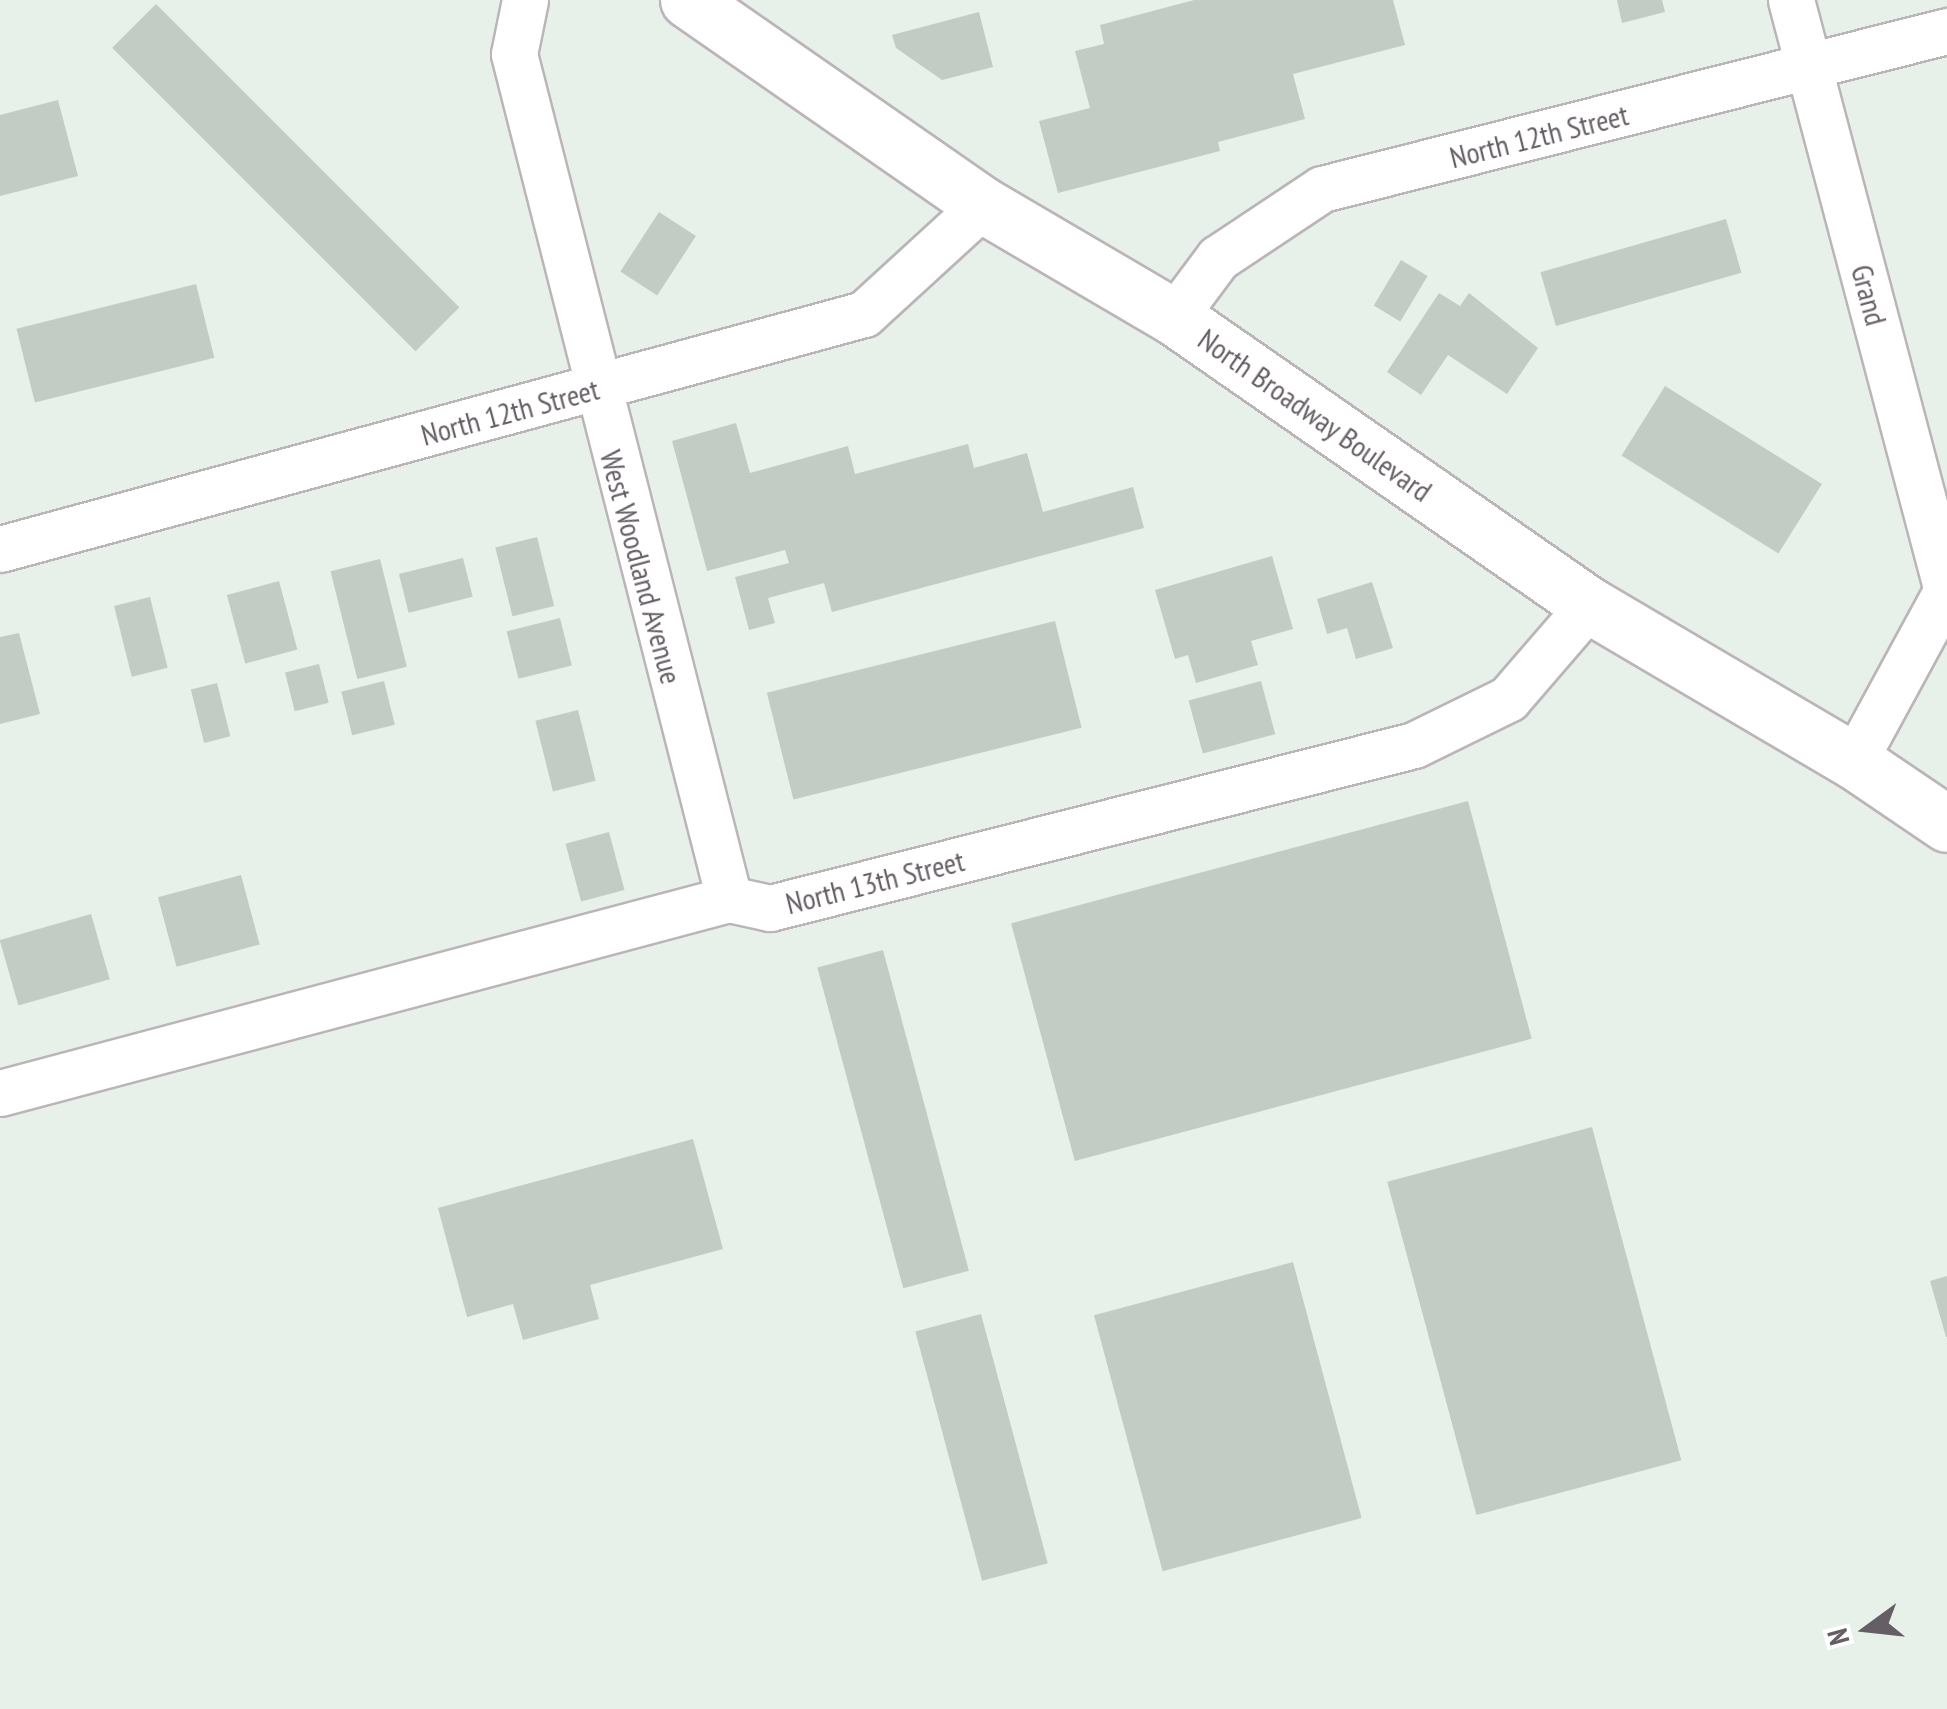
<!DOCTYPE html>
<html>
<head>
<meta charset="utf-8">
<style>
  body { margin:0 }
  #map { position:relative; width:1947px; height:1709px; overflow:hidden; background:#e7f0e9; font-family:"PT Sans Narrow",sans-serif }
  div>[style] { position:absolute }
  .building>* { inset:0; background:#c3cbc5; transform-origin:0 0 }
  .roads { filter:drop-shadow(2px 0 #bbb4b9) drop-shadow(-2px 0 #bbb4b9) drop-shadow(0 2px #bbb4b9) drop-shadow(0 -2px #bbb4b9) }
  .minor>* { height:45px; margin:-22.5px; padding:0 22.5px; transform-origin:22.5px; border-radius:22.5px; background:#fff }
  .secondary>* { height:55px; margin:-27.5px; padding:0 27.5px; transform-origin:27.5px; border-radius:27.5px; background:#fff }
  span { translate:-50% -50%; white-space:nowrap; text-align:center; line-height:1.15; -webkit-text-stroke:10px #fff; paint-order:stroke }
  .street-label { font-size:30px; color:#665e65 }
  .north { position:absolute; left:1817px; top:1579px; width:100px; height:100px; -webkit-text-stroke:8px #fff; paint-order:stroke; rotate:255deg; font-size:28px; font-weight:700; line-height:40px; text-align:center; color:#665e65 }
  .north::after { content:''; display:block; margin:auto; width:35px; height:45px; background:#665e65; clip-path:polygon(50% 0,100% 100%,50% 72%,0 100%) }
</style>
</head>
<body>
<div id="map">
  <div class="building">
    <div style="clip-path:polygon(1194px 0,1393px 0,1405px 45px,1293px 74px,1305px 119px,1218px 142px,1220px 151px,1058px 193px,1039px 121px,1090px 108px,1075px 51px,1104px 44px,1100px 25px)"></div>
    <div style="clip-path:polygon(1617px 0,1662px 0,1665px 12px,1622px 23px)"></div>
    <div style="left:156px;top:4px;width:429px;height:62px;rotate:45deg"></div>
    <div style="clip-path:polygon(979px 12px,993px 67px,942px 80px,896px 48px,892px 35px)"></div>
    <div style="clip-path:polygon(58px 100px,78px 176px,0 196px,0 115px)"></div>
    <div style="left:659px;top:212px;width:44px;height:71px;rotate:33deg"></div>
    <div style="left:1726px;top:219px;width:56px;height:193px;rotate:74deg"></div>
    <div style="left:1401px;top:260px;width:31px;height:53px;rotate:31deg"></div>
    <div style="left:196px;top:284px;width:76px;height:185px;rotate:76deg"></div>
    <div style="clip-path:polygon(1439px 293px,1460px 306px,1469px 293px,1538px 348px,1507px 394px,1448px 355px,1421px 395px,1387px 372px)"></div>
    <div style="left:1665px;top:386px;width:185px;height:82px;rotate:32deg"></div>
    <div style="clip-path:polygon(736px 423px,750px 473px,848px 446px,855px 474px,968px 444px,974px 468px,1027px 453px,1043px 512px,1133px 487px,1144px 528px,832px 612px,824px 583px,768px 598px,775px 623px,749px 630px,735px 577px,789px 563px,785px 550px,707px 571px,672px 441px)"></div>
    <div style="left:537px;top:537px;width:71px;height:43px;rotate:76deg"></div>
    <div style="clip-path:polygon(1272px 556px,1293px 629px,1251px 641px,1258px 665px,1196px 683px,1188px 655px,1175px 659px,1155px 590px)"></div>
    <div style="left:463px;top:558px;width:40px;height:66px;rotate:76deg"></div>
    <div style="left:380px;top:559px;width:111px;height:51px;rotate:76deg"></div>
    <div style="left:279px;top:581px;width:71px;height:54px;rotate:75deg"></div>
    <div style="clip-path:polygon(1372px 582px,1393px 648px,1356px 659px,1347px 628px,1327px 634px,1317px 599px)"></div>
    <div style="left:150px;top:597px;width:73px;height:37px;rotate:76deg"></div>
    <div style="left:560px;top:618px;width:49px;height:55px;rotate:76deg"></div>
    <div style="left:1055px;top:621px;width:110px;height:297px;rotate:76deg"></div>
    <div style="clip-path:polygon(19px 633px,40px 714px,0 724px,0 637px)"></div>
    <div style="left:319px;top:664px;width:40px;height:35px;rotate:76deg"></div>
    <div style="left:384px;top:681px;width:45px;height:44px;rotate:76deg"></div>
    <div style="left:1261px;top:681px;width:55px;height:75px;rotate:75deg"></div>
    <div style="left:217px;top:683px;width:55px;height:27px;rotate:76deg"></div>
    <div style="left:578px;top:710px;width:73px;height:44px;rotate:76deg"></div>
    <div style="left:1468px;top:801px;width:246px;height:473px;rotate:75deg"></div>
    <div style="left:609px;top:832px;width:60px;height:45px;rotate:75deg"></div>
    <div style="left:241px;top:875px;width:72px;height:86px;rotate:75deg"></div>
    <div style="left:91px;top:914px;width:68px;height:95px;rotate:74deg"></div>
    <div style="left:883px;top:950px;width:332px;height:68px;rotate:75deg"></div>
    <div style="left:1592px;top:1127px;width:345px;height:212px;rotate:75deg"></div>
    <div style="clip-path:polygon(693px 1139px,723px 1249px,590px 1285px,599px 1319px,523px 1340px,513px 1304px,467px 1317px,438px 1208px)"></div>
    <div style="left:1293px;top:1262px;width:265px;height:206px;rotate:75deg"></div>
    <div style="clip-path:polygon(1947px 1276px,1947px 1337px,1946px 1337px,1930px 1281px)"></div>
    <div style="left:981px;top:1314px;width:258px;height:68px;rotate:75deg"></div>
  </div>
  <div class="roads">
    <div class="minor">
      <div style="left:525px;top:0;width:55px;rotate:101.5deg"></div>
      <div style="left:514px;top:54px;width:872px;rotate:75.72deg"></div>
      <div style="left:1791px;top:0;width:611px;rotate:75.21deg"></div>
      <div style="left:1174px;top:317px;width:74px;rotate:-53.3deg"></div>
      <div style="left:1218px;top:258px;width:125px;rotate:-33.6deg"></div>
      <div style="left:1322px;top:189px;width:645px;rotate:-14.19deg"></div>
      <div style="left:0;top:549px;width:895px;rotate:-15.22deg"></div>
      <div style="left:864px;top:314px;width:161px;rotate:-42.5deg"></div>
      <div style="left:1854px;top:761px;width:195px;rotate:-61.5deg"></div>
      <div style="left:0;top:1093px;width:754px;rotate:-14.9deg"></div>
      <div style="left:729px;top:899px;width:42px;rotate:12.4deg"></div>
      <div style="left:770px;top:908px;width:664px;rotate:-14.2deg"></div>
      <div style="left:1414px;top:745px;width:105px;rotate:-26.1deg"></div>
      <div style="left:1508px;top:699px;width:124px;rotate:-49.2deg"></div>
    </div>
    <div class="secondary">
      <div style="left:688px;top:0;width:359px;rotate:34.8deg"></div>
      <div style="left:983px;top:205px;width:221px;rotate:30.4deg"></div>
      <div style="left:1174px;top:317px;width:505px;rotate:34.76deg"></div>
      <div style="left:1589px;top:605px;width:308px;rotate:30.5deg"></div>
      <div style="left:1854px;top:761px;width:112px;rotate:34.1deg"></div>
    </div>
  </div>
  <div class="street-label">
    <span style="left:1539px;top:136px;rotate:-14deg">North 12th Street</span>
    <span style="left:1869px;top:295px;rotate:75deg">Grand</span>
    <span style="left:510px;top:412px;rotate:-15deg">North 12th Street</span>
    <span style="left:1315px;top:415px;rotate:35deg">North Broadway Boulevard</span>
    <span style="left:641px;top:567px;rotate:75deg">West Woodland Avenue</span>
    <span style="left:875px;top:882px;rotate:-14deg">North 13th Street</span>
  </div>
  <div class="north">N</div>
</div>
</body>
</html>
